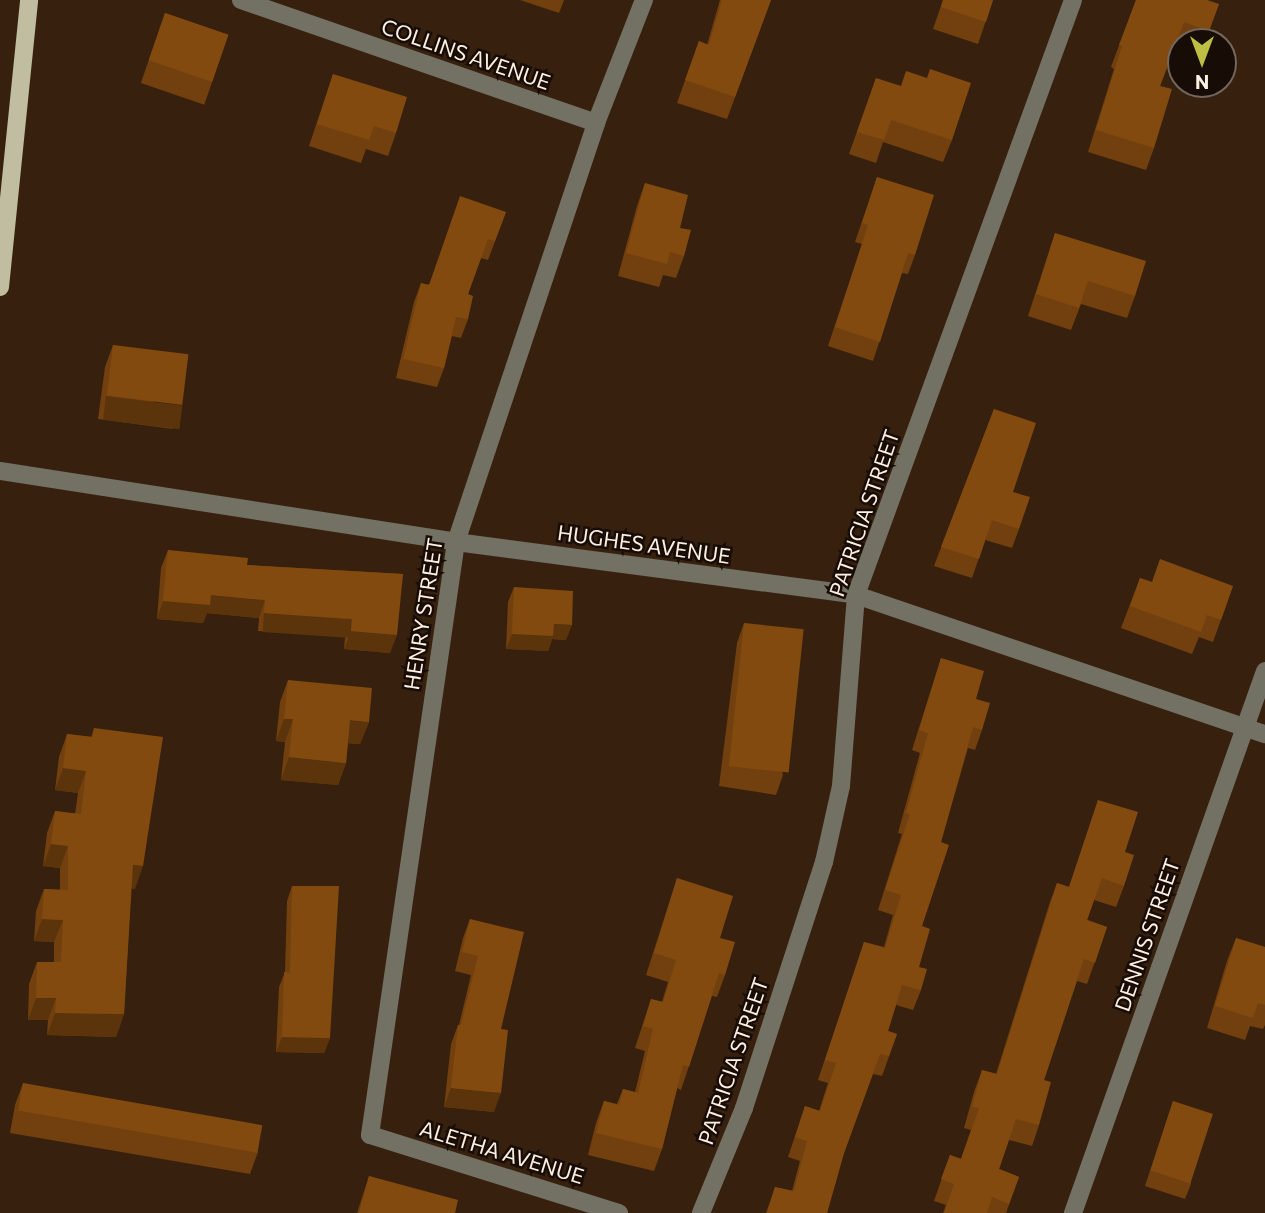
<!DOCTYPE html>
<html>
<head>
<meta charset="utf-8">
<style>
  body { margin:0 }
  #map { position:relative; width:1265px; height:1213px; overflow:hidden; background:#37210e; font-family:Commissioner,sans-serif }
  div>[style] { position:absolute }
  .minor>* { height:18px; margin:-9px; padding:0 9px; transform-origin:9px; border-radius:9px; background:#737164 }
  .major>* { height:18px; margin:-9px; padding:0 9px; transform-origin:9px; border-radius:9px; background:#c0bda0 }
  .wall>* { inset:0; background:#71400e; transform-origin:0 0 }
  .shaded-wall>* { inset:0; background:#5c340b; transform-origin:0 0 }
  .building>* { inset:0; background:#834a10; transform-origin:0 0 }
  span { translate:-50% -50%; white-space:nowrap; text-align:center; line-height:1.15; -webkit-text-stroke:5px #170d06; paint-order:stroke }
  .street-label { font-size:21px; color:#feefe3 }
  .north { position:absolute; left:1167px; top:28px; width:70px; height:70px; box-sizing:border-box; background:#170d06; border:2px solid #73675e; border-radius:50%; rotate:180deg; font-size:19px; font-weight:700; line-height:28px; text-align:center; color:#feefe3 }
  .north::after { content:''; display:block; margin:auto; width:24px; height:32px; background:#bcbf44; clip-path:polygon(50% 0,100% 100%,50% 72%,0 100%) }
</style>
</head>
<body>
<div id="map">
  <div class="minor">
    <div style="left:241px;top:0;width:376px;rotate:19.1deg"></div>
    <div style="left:0;top:471px;width:461px;rotate:8.8deg"></div>
    <div style="left:456px;top:542px;width:403px;rotate:7.5deg"></div>
    <div style="left:856px;top:595px;width:432px;rotate:18.8deg"></div>
    <div style="left:619px;top:1213px;width:261px;rotate:-162.6deg"></div>
    <div style="left:370px;top:1135px;width:599px;rotate:-81.75deg"></div>
    <div style="left:456px;top:542px;width:442px;rotate:-71.5deg"></div>
    <div style="left:596px;top:123px;width:132px;rotate:-68.7deg"></div>
    <div style="left:701px;top:1213px;width:113px;rotate:-67.7deg"></div>
    <div style="left:744px;top:1108px;width:259px;rotate:-72deg"></div>
    <div style="left:824px;top:862px;width:78px;rotate:-77.4deg"></div>
    <div style="left:841px;top:786px;width:192px;rotate:-85.5deg"></div>
    <div style="left:856px;top:595px;width:633px;rotate:-69.96deg"></div>
    <div style="left:1073px;top:1213px;width:575px;rotate:-70.49deg"></div>
  </div>
  <div class="major">
    <div style="left:0;top:287px;width:288px;rotate:-84.2deg"></div>
  </div>
  <div class="wall">
    <div style="clip-path:polygon(520px 0,564px 0,559px 13px)"></div>
    <div style="clip-path:polygon(720px 0,771px 0,727px 119px,677px 103px,699px 41px,707px 45px)"></div>
    <div style="clip-path:polygon(943px 0,993px 0,978px 44px,933px 29px)"></div>
    <div style="clip-path:polygon(1136px 0,1219px 4px,1205px 42px,1181px 42px,1181px 46px,1176px 44px,1160px 86px,1154px 148px,1146px 170px,1088px 152px,1114px 69px,1111px 67px)"></div>
    <div style="left:165px;top:13px;width:67px;height:74px;rotate:19deg"></div>
    <div style="clip-path:polygon(333px 74px,396px 133px,388px 156px,366px 149px,361px 163px,309px 146px)"></div>
    <div style="clip-path:polygon(876px 78px,952px 140px,943px 162px,883px 142px,876px 163px,849px 154px)"></div>
    <div style="clip-path:polygon(877px 177px,915px 255px,908px 274px,902px 273px,873px 361px,828px 346px,862px 244px,855px 242px)"></div>
    <div style="clip-path:polygon(645px 183px,680px 228px,684px 256px,676px 278px,663px 275px,659px 287px,618px 276px,637px 206px)"></div>
    <div style="clip-path:polygon(506px 212px,488px 260px,481px 258px,468px 294px,468px 319px,461px 338px,452px 336px,444px 368px,437px 387px,396px 378px,414px 302px,421px 283px,428px 285px)"></div>
    <div style="clip-path:polygon(1055px 233px,1135px 296px,1127px 318px,1081px 304px,1071px 330px,1028px 316px)"></div>
    <div style="clip-path:polygon(113px 345px,173px 429px,98px 419px,105px 367px)"></div>
    <div style="clip-path:polygon(994px 409px,1013px 492px,1019px 529px,1012px 548px,985px 540px,972px 578px,934px 566px)"></div>
    <div style="clip-path:polygon(168px 550px,247px 565px,403px 574px,390px 653px,344px 649px,345px 637px,258px 631px,259px 618px,207px 613px,203px 623px,157px 619px,161px 568px)"></div>
    <div style="clip-path:polygon(1140px 578px,1152px 582px,1233px 586px,1213px 642px,1199px 637px,1192px 654px,1121px 628px)"></div>
    <div style="clip-path:polygon(514px 587px,566px 640px,552px 639px,548px 651px,506px 649px,508px 602px)"></div>
    <div style="clip-path:polygon(744px 623px,783px 775px,776px 795px,719px 786px,737px 643px)"></div>
    <div style="clip-path:polygon(941px 658px,976px 699px,982px 730px,975px 750px,968px 748px,941px 842px,922px 926px,919px 967px,921px 990px,913px 1010px,896px 1005px,888px 1031px,897px 1034px,882px 1076px,873px 1074px,844px 1153px,827px 1213px,766px 1213px,775px 1187px,792px 1191px,800px 1161px,788px 1157px,805px 1106px,819px 1111px,828px 1083px,818px 1080px,864px 942px,884px 947px,893px 915px,878px 910px,902px 834px,898px 833px,920px 753px,912px 750px)"></div>
    <div style="clip-path:polygon(288px 680px,369px 722px,360px 744px,348px 743px,346px 763px,338px 785px,281px 780px,285px 742px,276px 741px,280px 702px)"></div>
    <div style="clip-path:polygon(94px 728px,135px 889px,131px 888px,124px 1014px,116px 1037px,47px 1035px,48px 1020px,28px 1020px,29px 984px,37px 962px,54px 962px,54px 942px,34px 941px,36px 911px,44px 889px,60px 890px,60px 868px,43px 866px,47px 833px,55px 811px,75px 814px,78px 793px,55px 790px,59px 757px,67px 734px,91px 737px)"></div>
    <div style="clip-path:polygon(1098px 800px,1125px 852px,1124px 886px,1116px 907px,1094px 900px,1087px 920px,1107px 927px,1087px 984px,1077px 981px,1044px 1080px,1039px 1125px,1032px 1146px,1009px 1140px,999px 1169px,1019px 1177px,1006px 1213px,943px 1213px,946px 1205px,934px 1201px,950px 1155px,961px 1159px,971px 1130px,964px 1128px,974px 1092px,982px 1070px,996px 1074px,1049px 905px,1057px 883px,1069px 887px)"></div>
    <div style="clip-path:polygon(677px 878px,720px 938px,725px 975px,717px 997px,712px 996px,681px 1090px,677px 1088px,662px 1149px,654px 1171px,588px 1155px,596px 1123px,604px 1101px,617px 1104px,623px 1089px,635px 1092px,645px 1051px,635px 1048px,651px 999px,662px 1002px,668px 982px,646px 975px)"></div>
    <div style="clip-path:polygon(292px 886px,330px 1038px,324px 1053px,276px 1052px,279px 987px,285px 972px,287px 901px)"></div>
    <div style="clip-path:polygon(470px 919px,501px 1029px,494px 1112px,444px 1107px,451px 1044px,458px 1025px,459px 1025px,471px 975px,455px 971px,463px 938px)"></div>
    <div style="clip-path:polygon(1236px 938px,1265px 947px,1265px 1025px,1263px 1029px,1250px 1026px,1245px 1040px,1207px 1028px,1227px 961px)"></div>
    <div style="clip-path:polygon(23px 1083px,258px 1152px,250px 1174px,10px 1133px,15px 1105px)"></div>
    <div style="clip-path:polygon(1173px 1101px,1191px 1184px,1185px 1199px,1145px 1186px)"></div>
    <div style="clip-path:polygon(369px 1176px,455px 1213px,357px 1213px)"></div>
  </div>
  <div class="shaded-wall">
    <div style="left:106px;top:396px;width:77px;height:24px;rotate:7deg"></div>
    <div style="clip-path:polygon(211px 595px,265px 600px,259px 618px,207px 613px,203px 623px,157px 619px,163px 601px)"></div>
    <div style="left:264px;top:613px;width:88px;height:19px;rotate:4deg"></div>
    <div style="clip-path:polygon(554px 624px,572px 625px,566px 640px,552px 639px,548px 651px,506px 649px,512px 634px)"></div>
    <div style="clip-path:polygon(351px 631px,397px 635px,390px 653px,344px 649px)"></div>
    <div style="clip-path:polygon(284px 719px,293px 719px,285px 742px,276px 741px)"></div>
    <div style="clip-path:polygon(350px 720px,369px 722px,360px 744px,342px 743px)"></div>
    <div style="clip-path:polygon(289px 757px,346px 763px,338px 785px,281px 780px)"></div>
    <div style="clip-path:polygon(63px 768px,86px 771px,78px 793px,55px 790px)"></div>
    <div style="clip-path:polygon(51px 844px,68px 846px,60px 868px,43px 866px)"></div>
    <div style="clip-path:polygon(133px 865px,143px 866px,135px 889px,125px 887px)"></div>
    <div style="clip-path:polygon(42px 919px,63px 920px,54px 942px,34px 941px)"></div>
    <div style="clip-path:polygon(36px 998px,56px 998px,48px 1020px,28px 1020px)"></div>
    <div style="clip-path:polygon(55px 1013px,124px 1014px,116px 1037px,47px 1035px)"></div>
    <div style="clip-path:polygon(282px 1037px,330px 1038px,324px 1053px,276px 1052px)"></div>
    <div style="clip-path:polygon(451px 1088px,501px 1093px,494px 1112px,444px 1107px)"></div>
  </div>
  <div class="building">
    <div style="clip-path:polygon(722px 0,771px 0,735px 97px,685px 80px,699px 41px,709px 45px)"></div>
    <div style="clip-path:polygon(943px 0,993px 0,986px 22px,941px 7px)"></div>
    <div style="clip-path:polygon(1136px 0,1207px 0,1219px 4px,1209px 31px,1184px 22px,1160px 86px,1172px 89px,1154px 148px,1096px 130px,1122px 46px,1119px 45px)"></div>
    <div style="left:165px;top:13px;width:67px;height:50px;rotate:19deg"></div>
    <div style="clip-path:polygon(930px 69px,971px 83px,952px 140px,891px 120px,884px 140px,857px 132px,876px 78px,901px 86px,906px 71px,927px 78px)"></div>
    <div style="clip-path:polygon(333px 74px,407px 97px,396px 133px,374px 126px,369px 140px,317px 124px)"></div>
    <div style="clip-path:polygon(877px 177px,934px 195px,915px 255px,908px 253px,880px 342px,835px 327px,868px 225px,862px 223px)"></div>
    <div style="clip-path:polygon(645px 183px,688px 195px,680px 228px,691px 230px,684px 256px,670px 252px,667px 264px,626px 253px)"></div>
    <div style="clip-path:polygon(460px 196px,506px 212px,495px 241px,488px 239px,468px 294px,473px 296px,468px 319px,456px 317px,444px 368px,403px 359px,421px 283px,429px 285px)"></div>
    <div style="clip-path:polygon(1055px 233px,1146px 261px,1135px 296px,1088px 281px,1079px 308px,1036px 294px)"></div>
    <div style="left:113px;top:345px;width:76px;height:51px;rotate:7deg"></div>
    <div style="clip-path:polygon(994px 409px,1036px 423px,1013px 492px,1030px 497px,1019px 529px,992px 520px,979px 559px,941px 547px)"></div>
    <div style="clip-path:polygon(168px 550px,248px 558px,247px 565px,403px 574px,397px 635px,351px 631px,352px 619px,264px 613px,265px 600px,211px 595px,210px 605px,163px 601px)"></div>
    <div style="clip-path:polygon(1160px 559px,1233px 586px,1221px 620px,1207px 615px,1201px 632px,1130px 606px,1140px 578px,1152px 582px)"></div>
    <div style="clip-path:polygon(514px 587px,573px 591px,572px 625px,554px 624px,553px 636px,512px 634px)"></div>
    <div style="left:744px;top:623px;width:60px;height:144px;rotate:6deg"></div>
    <div style="clip-path:polygon(941px 658px,984px 671px,976px 699px,990px 703px,982px 730px,973px 727px,941px 842px,949px 845px,922px 926px,930px 929px,919px 967px,927px 969px,921px 990px,902px 985px,888px 1031px,897px 1034px,889px 1056px,880px 1054px,844px 1153px,827px 1213px,767px 1213px,775px 1187px,794px 1191px,807px 1141px,795px 1137px,805px 1106px,820px 1111px,836px 1063px,825px 1060px,864px 942px,885px 948px,901px 895px,885px 890px,910px 814px,906px 813px,928px 733px,919px 730px)"></div>
    <div style="clip-path:polygon(288px 680px,372px 688px,369px 722px,350px 720px,346px 763px,289px 757px,293px 719px,284px 719px)"></div>
    <div style="clip-path:polygon(94px 728px,163px 737px,143px 866px,133px 865px,124px 1014px,55px 1013px,56px 998px,36px 998px,37px 962px,61px 962px,63px 920px,42px 919px,44px 889px,68px 890px,68px 846px,51px 844px,55px 811px,81px 814px,86px 771px,63px 768px,67px 734px,93px 737px)"></div>
    <div style="clip-path:polygon(1098px 800px,1138px 812px,1125px 852px,1134px 855px,1124px 886px,1102px 878px,1087px 920px,1107px 927px,1095px 963px,1084px 959px,1044px 1080px,1051px 1082px,1039px 1125px,1016px 1119px,999px 1169px,1019px 1177px,1009px 1204px,992px 1197px,987px 1213px,944px 1213px,954px 1184px,941px 1179px,950px 1155px,961px 1159px,979px 1108px,972px 1107px,982px 1070px,997px 1074px,1057px 883px,1069px 887px)"></div>
    <div style="clip-path:polygon(677px 878px,733px 896px,720px 938px,735px 942px,725px 975px,719px 973px,689px 1067px,683px 1065px,662px 1149px,596px 1133px,604px 1101px,619px 1105px,623px 1089px,638px 1093px,653px 1029px,643px 1026px,651px 999px,663px 1002px,676px 960px,654px 953px)"></div>
    <div style="clip-path:polygon(292px 886px,339px 886px,330px 1038px,282px 1037px,284px 972px,290px 973px)"></div>
    <div style="clip-path:polygon(470px 919px,524px 932px,501px 1029px,508px 1030px,501px 1093px,451px 1088px,458px 1025px,461px 1025px,478px 956px,462px 952px)"></div>
    <div style="clip-path:polygon(1236px 938px,1265px 947px,1265px 1005px,1258px 1003px,1253px 1018px,1215px 1006px)"></div>
    <div style="left:23px;top:1083px;width:243px;height:28px;rotate:10deg"></div>
    <div style="left:1173px;top:1101px;width:42px;height:73px;rotate:18deg"></div>
    <div style="clip-path:polygon(369px 1176px,458px 1200px,455px 1213px,359px 1213px)"></div>
  </div>
  <div class="street-label">
    <span style="left:466px;top:54px;rotate:19deg">COLLINS AVENUE</span>
    <span style="left:864px;top:513px;rotate:-71deg">PATRICIA STREET</span>
    <span style="left:644px;top:544px;rotate:8deg">HUGHES AVENUE</span>
    <span style="left:423px;top:614px;rotate:-81deg">HENRY STREET</span>
    <span style="left:1147px;top:935px;rotate:-71deg">DENNIS STREET</span>
    <span style="left:733px;top:1061px;rotate:-71deg">PATRICIA STREET</span>
    <span style="left:502px;top:1152px;rotate:17deg">ALETHA AVENUE</span>
  </div>
  <div class="north">N</div>
</div>
</body>
</html>
